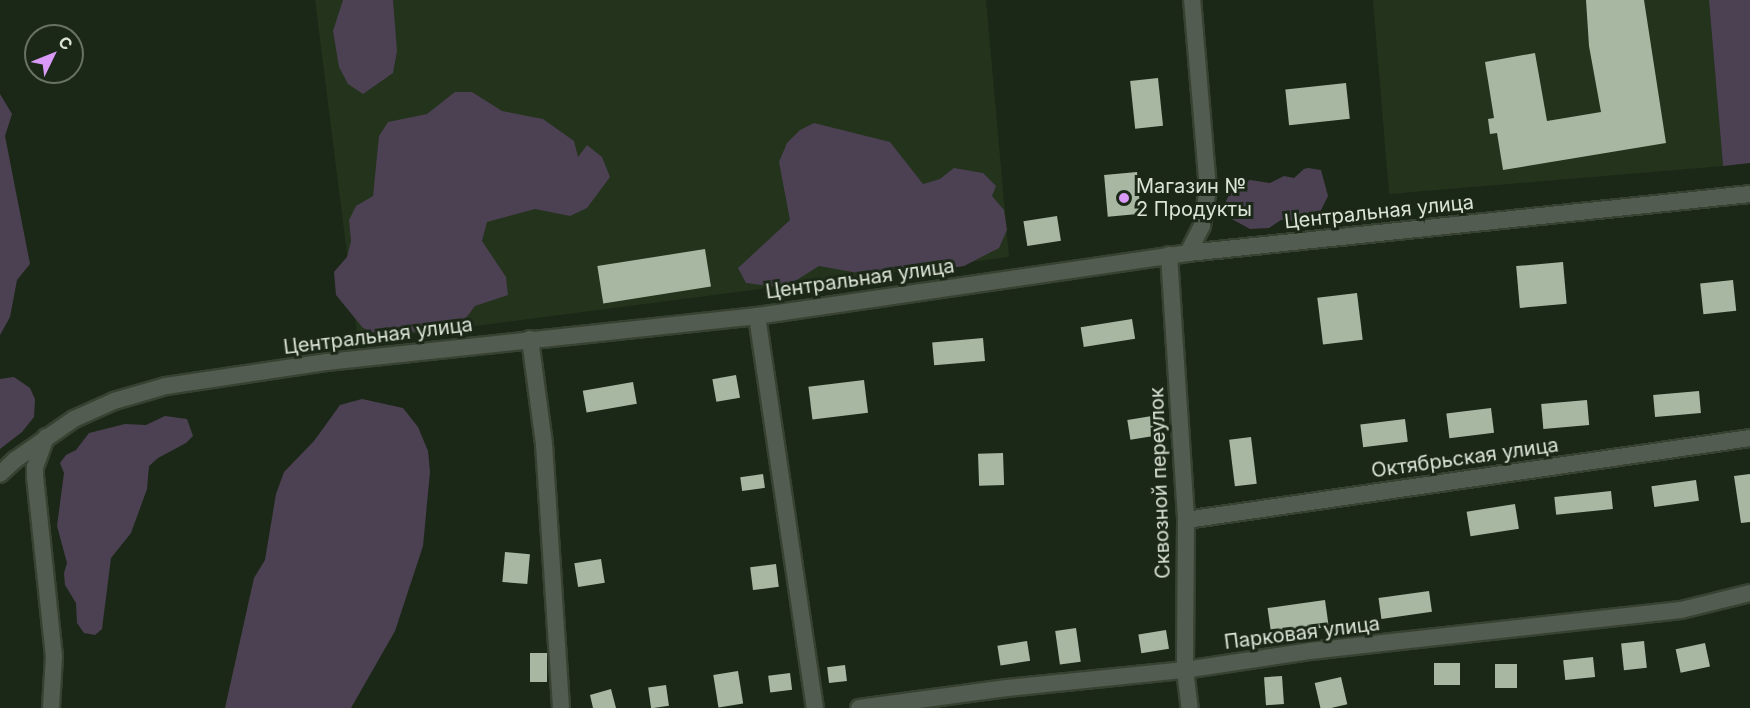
<!DOCTYPE html>
<html>
<head>
<meta charset="utf-8">
<style>
  body { margin:0 }
  #map { position:relative; width:1750px; height:708px; overflow:hidden; background:#1c2817; font-family:Inter,sans-serif }
  div>[style] { position:absolute }
  .built>* { inset:0; background:#23331c }
  .green>* { inset:0; background:#4c4152 }
  .building>* { inset:0; background:#a8b7a2; transform-origin:0 0 }
  .roads { filter:drop-shadow(2px 0 #374232) drop-shadow(-2px 0 #374232) drop-shadow(0 2px #374232) drop-shadow(0 -2px #374232) }
  .minor>* { height:16px; margin:-8px; padding:0 8px; transform-origin:8px; border-radius:8px; background:#535c50 }
  .tertiary>* { height:16px; margin:-8px; padding:0 8px; transform-origin:8px; border-radius:8px; background:#535c50 }
  .dots>* { width:16px; height:16px; translate:-50% -50%; box-sizing:border-box; border:3px solid #1c2817; border-radius:50% }
  span { translate:-50% -50%; white-space:nowrap; text-align:center; line-height:1.15; -webkit-text-stroke:6px #1c2817; paint-order:stroke }
  .poi-label { font-size:20px; color:#dbe3d7 }
  .left { translate:0 -50%; text-align:left }
  .street-label { font-size:20px; color:#dbe3d7 }
  .north { position:absolute; left:24px; top:24px; width:60px; height:60px; box-sizing:border-box; background:#1c2817; border:2px solid #687364; border-radius:50%; rotate:47deg; font-size:16px; font-weight:700; line-height:24px; text-align:center; color:#dbe3d7 }
  .north::after { content:''; display:block; margin:auto; width:21px; height:27px; background:#d99af7; clip-path:polygon(50% 0,100% 100%,50% 72%,0 100%) }
</style>
</head>
<body>
<div id="map">
  <div class="built">
    <div style="clip-path:polygon(315px 0,986px 0,1009px 257px,358px 341px)"></div>
    <div style="clip-path:polygon(1373px 0,1709px 0,1723px 166px,1389px 194px)"></div>
  </div>
  <div class="green">
    <div style="clip-path:polygon(343px 0,393px 0,397px 51px,393px 73px,363px 94px,348px 84px,339px 67px,333px 31px)"></div>
    <div style="clip-path:polygon(1709px 0,1750px 0,1750px 163px,1723px 166px)"></div>
    <div style="clip-path:polygon(455px 92px,472px 92px,502px 111px,543px 119px,574px 141px,578px 157px,587px 145px,602px 157px,610px 177px,587px 208px,570px 216px,535px 209px,487px 222px,482px 241px,506px 277px,508px 295px,475px 306px,463px 322px,447px 333px,427px 335px,395px 327px,378px 334px,363px 328px,336px 295px,334px 272px,347px 257px,351px 241px,349px 220px,356px 206px,373px 196px,379px 136px,388px 122px,427px 114px)"></div>
    <div style="clip-path:polygon(0 94px,12px 114px,5px 136px,30px 264px,17px 280px,10px 317px,0 335px)"></div>
    <div style="clip-path:polygon(814px 123px,890px 142px,923px 184px,940px 179px,954px 168px,983px 173px,996px 186px,992px 196px,1004px 210px,1007px 230px,999px 248px,964px 266px,945px 269px,908px 267px,858px 273px,819px 266px,784px 288px,746px 283px,738px 268px,790px 220px,779px 162px,787px 143px,800px 130px)"></div>
    <div style="clip-path:polygon(1308px 168px,1321px 170px,1328px 196px,1318px 216px,1310px 222px,1281px 220px,1269px 228px,1250px 229px,1230px 218px,1226px 201px,1232px 189px,1250px 180px,1270px 183px,1284px 176px,1294px 178px,1304px 169px)"></div>
    <div style="clip-path:polygon(14px 377px,30px 388px,35px 399px,34px 417px,22px 432px,0 449px,0 379px)"></div>
    <div style="clip-path:polygon(362px 399px,403px 408px,418px 427px,428px 451px,430px 472px,423px 546px,395px 631px,351px 708px,225px 708px,254px 578px,265px 560px,276px 494px,284px 472px,314px 441px,340px 405px)"></div>
    <div style="clip-path:polygon(165px 416px,187px 419px,193px 436px,186px 443px,158px 458px,149px 466px,147px 489px,131px 533px,111px 558px,102px 629px,95px 635px,84px 633px,77px 623px,76px 603px,65px 585px,64px 573px,67px 563px,57px 526px,64px 473px,60px 463px,66px 455px,76px 450px,89px 433px,125px 424px,146px 425px)"></div>
  </div>
  <div class="building">
    <div style="clip-path:polygon(1586px 0,1644px 0,1666px 143px,1503px 170px,1497px 133px,1490px 134px,1488px 119px,1494px 118px,1485px 62px,1535px 53px,1547px 121px,1601px 112px,1589px 46px)"></div>
    <div style="left:1158px;top:78px;width:48px;height:28px;rotate:84deg"></div>
    <div style="left:1346px;top:83px;width:36px;height:61px;rotate:84deg"></div>
    <div style="left:1137px;top:172px;width:42px;height:33px;rotate:85deg"></div>
    <div style="left:1057px;top:216px;width:25px;height:34px;rotate:81deg"></div>
    <div style="left:705px;top:249px;width:38px;height:109px;rotate:81deg"></div>
    <div style="left:1563px;top:262px;width:42px;height:47px;rotate:85deg"></div>
    <div style="left:1733px;top:280px;width:31px;height:33px;rotate:84deg"></div>
    <div style="left:1357px;top:293px;width:47px;height:40px;rotate:83deg"></div>
    <div style="left:1132px;top:319px;width:20px;height:52px;rotate:81deg"></div>
    <div style="left:983px;top:338px;width:23px;height:51px;rotate:85deg"></div>
    <div style="left:736px;top:375px;width:23px;height:24px;rotate:80deg"></div>
    <div style="left:864px;top:380px;width:33px;height:56px;rotate:83deg"></div>
    <div style="left:633px;top:382px;width:22px;height:51px;rotate:80deg"></div>
    <div style="left:1699px;top:391px;width:22px;height:46px;rotate:85deg"></div>
    <div style="left:1587px;top:400px;width:25px;height:46px;rotate:85deg"></div>
    <div style="left:1491px;top:408px;width:25px;height:45px;rotate:83deg"></div>
    <div style="left:1152px;top:416px;width:20px;height:25px;rotate:81deg"></div>
    <div style="left:1405px;top:419px;width:23px;height:45px;rotate:83deg"></div>
    <div style="left:1251px;top:437px;width:47px;height:22px;rotate:83deg"></div>
    <div style="left:1003px;top:453px;width:32px;height:25px;rotate:88deg"></div>
    <div style="left:763px;top:474px;width:14px;height:23px;rotate:82deg"></div>
    <div style="clip-path:polygon(1750px 474px,1750px 522px,1741px 523px,1734px 476px)"></div>
    <div style="left:1696px;top:480px;width:21px;height:45px;rotate:82deg"></div>
    <div style="left:1611px;top:491px;width:18px;height:57px;rotate:84deg"></div>
    <div style="left:1515px;top:504px;width:25px;height:49px;rotate:81deg"></div>
    <div style="left:505px;top:552px;width:25px;height:30px;rotate:5deg"></div>
    <div style="left:601px;top:559px;width:24px;height:27px;rotate:81deg"></div>
    <div style="left:776px;top:564px;width:23px;height:26px;rotate:83deg"></div>
    <div style="left:1429px;top:591px;width:21px;height:51px;rotate:82deg"></div>
    <div style="left:1325px;top:600px;width:27px;height:58px;rotate:82deg"></div>
    <div style="left:1076px;top:628px;width:34px;height:21px;rotate:82deg"></div>
    <div style="left:1166px;top:630px;width:19px;height:28px;rotate:81deg"></div>
    <div style="left:1027px;top:641px;width:20px;height:30px;rotate:81deg"></div>
    <div style="left:1644px;top:641px;width:27px;height:23px;rotate:84deg"></div>
    <div style="left:1705px;top:643px;width:24px;height:30px;rotate:78deg"></div>
    <div style="left:530px;top:653px;width:17px;height:29px"></div>
    <div style="left:1593px;top:657px;width:20px;height:30px;rotate:84deg"></div>
    <div style="left:1434px;top:663px;width:26px;height:22px"></div>
    <div style="left:1495px;top:664px;width:22px;height:24px"></div>
    <div style="left:845px;top:665px;width:16px;height:18px;rotate:83deg"></div>
    <div style="left:738px;top:671px;width:33px;height:25px;rotate:81deg"></div>
    <div style="left:790px;top:673px;width:17px;height:22px;rotate:83deg"></div>
    <div style="left:1282px;top:676px;width:28px;height:18px;rotate:86deg"></div>
    <div style="left:1341px;top:677px;width:28px;height:27px;rotate:77deg"></div>
    <div style="left:666px;top:685px;width:21px;height:18px;rotate:82deg"></div>
    <div style="clip-path:polygon(611px 689px,616px 708px,593px 708px,590px 695px)"></div>
  </div>
  <div class="roads">
    <div class="minor">
      <div style="left:1188px;top:253px;width:30px;rotate:-63deg"></div>
      <div style="left:1202px;top:226px;width:37px;rotate:-81deg"></div>
      <div style="left:1208px;top:189px;width:190px;rotate:-94.8deg"></div>
      <div style="left:1169px;top:255px;width:266px;rotate:86.3deg"></div>
      <div style="left:1186px;top:520px;width:150px;rotate:90.4deg"></div>
      <div style="left:1185px;top:670px;width:38px;rotate:83deg"></div>
      <div style="left:757px;top:316px;width:396px;rotate:81.6deg"></div>
      <div style="left:530px;top:339px;width:106px;rotate:82.4deg"></div>
      <div style="left:544px;top:444px;width:265px;rotate:86.3deg"></div>
      <div style="left:46px;top:437px;width:32px;rotate:110deg"></div>
      <div style="left:35px;top:467px;width:9px;rotate:90deg"></div>
      <div style="left:35px;top:476px;width:181px;rotate:84deg"></div>
      <div style="left:54px;top:656px;width:52px;rotate:93.3deg"></div>
      <div style="left:1186px;top:520px;width:570px;rotate:-8.27deg"></div>
      <div style="left:859px;top:708px;width:149px;rotate:-7.7deg"></div>
      <div style="left:1007px;top:688px;width:179px;rotate:-5.8deg"></div>
      <div style="left:1185px;top:670px;width:126px;rotate:-8.6deg"></div>
      <div style="left:1310px;top:651px;width:373px;rotate:-6.3deg"></div>
      <div style="left:1681px;top:610px;width:71px;rotate:-13.8deg"></div>
    </div>
    <div class="tertiary">
      <div style="left:0;top:474px;width:21px;rotate:-43deg"></div>
      <div style="left:15px;top:460px;width:72px;rotate:-34.8deg"></div>
      <div style="left:74px;top:419px;width:44px;rotate:-24.2deg"></div>
      <div style="left:114px;top:401px;width:54px;rotate:-16.1deg"></div>
      <div style="left:166px;top:386px;width:163px;rotate:-8.5deg"></div>
      <div style="left:327px;top:362px;width:432px;rotate:-6.1deg"></div>
      <div style="left:757px;top:316px;width:436px;rotate:-8.3deg"></div>
      <div style="left:1188px;top:253px;width:565px;rotate:-5.99deg"></div>
    </div>
  </div>
  <div class="dots">
    <div style="left:1124px;top:198px;background:#d99af7"></div>
  </div>
  <div class="poi-label">
    <span class="left" style="left:1136px;top:198px">Магазин №<br>2 Продукты</span>
  </div>
  <div class="street-label">
    <span style="left:1379px;top:212px;rotate:-6deg">Центральная улица</span>
    <span style="left:860px;top:279px;rotate:-8deg">Центральная улица</span>
    <span style="left:378px;top:336px;rotate:-7deg">Центральная улица</span>
    <span style="left:1465px;top:458px;rotate:-8deg">Октябрьская улица</span>
    <span style="left:1160px;top:483px;rotate:-92deg">Сквозной переулок</span>
    <span style="left:1302px;top:633px;rotate:-7deg">Парковая улица</span>
  </div>
  <div class="north">С</div>
</div>
</body>
</html>
